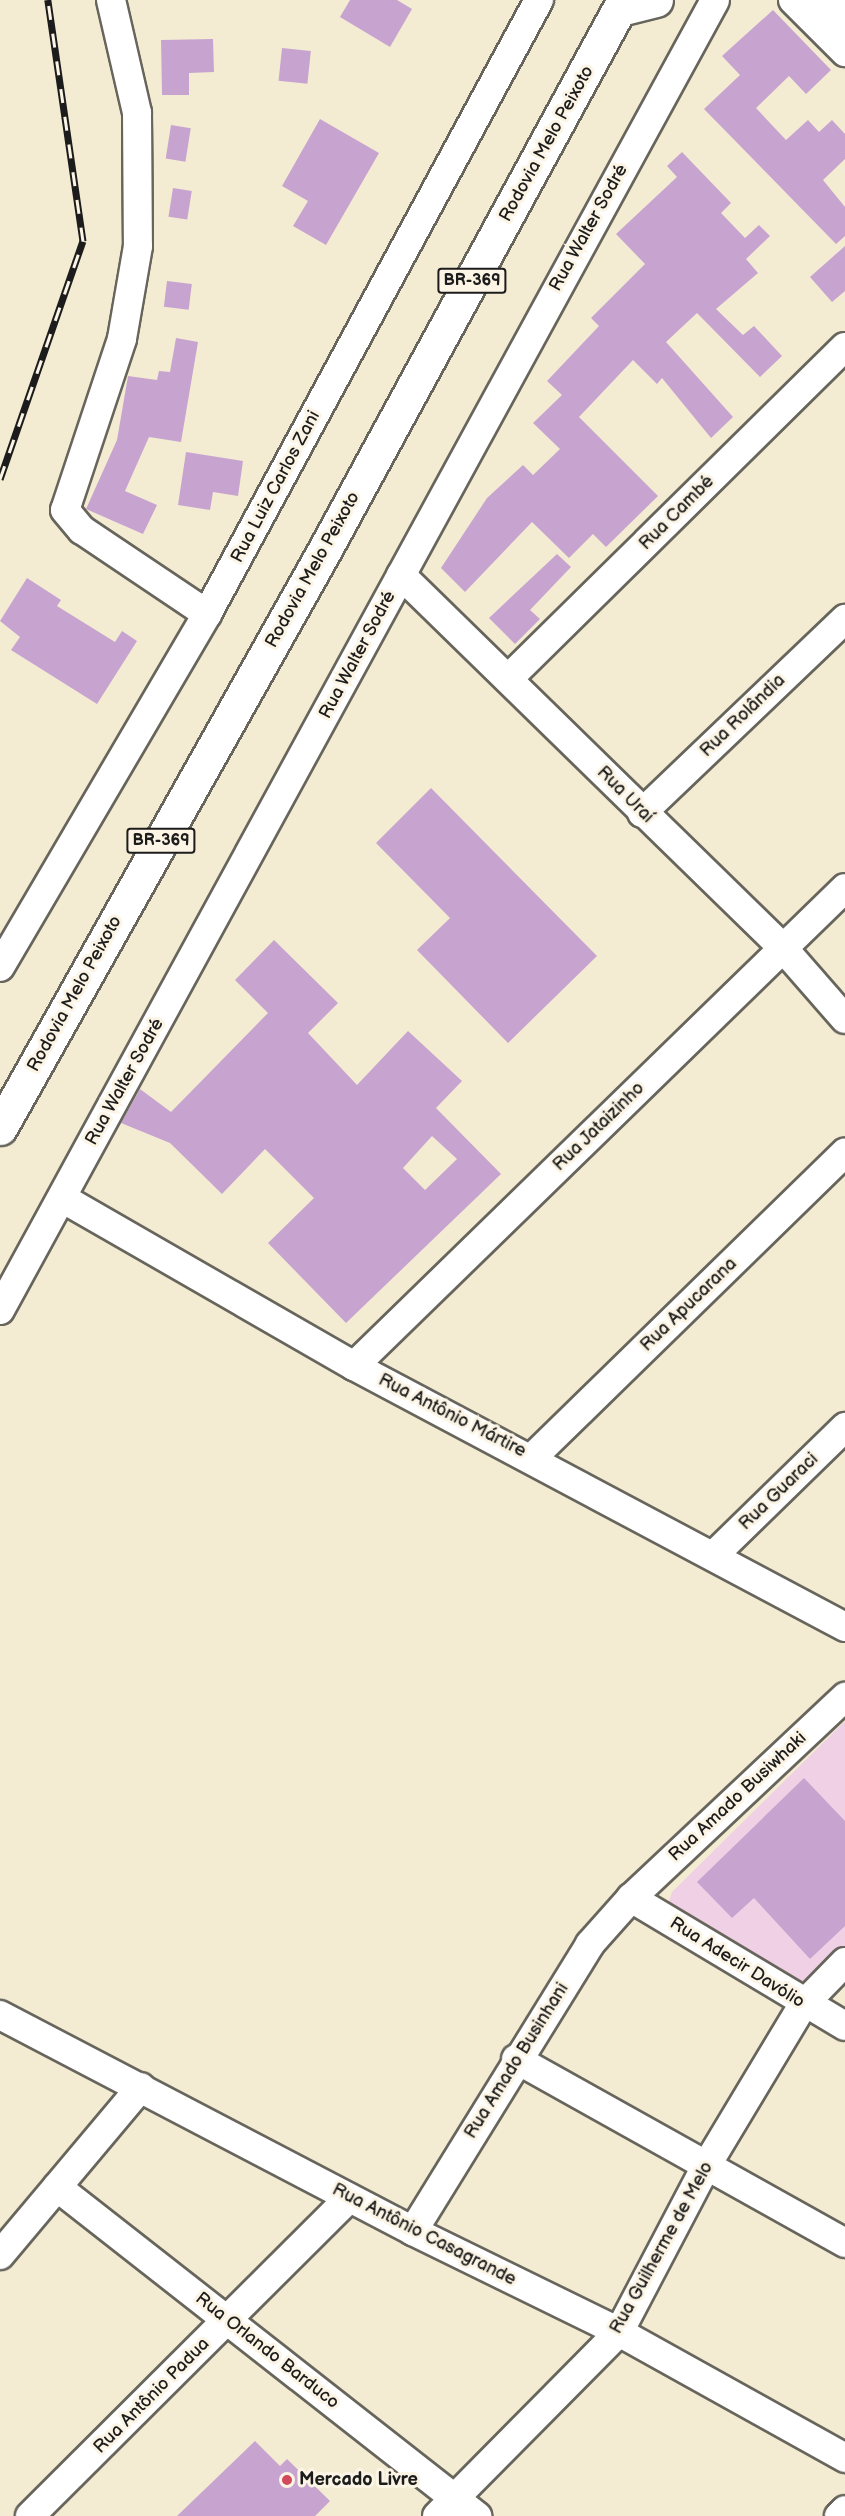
<!DOCTYPE html>
<html>
<head>
<meta charset="utf-8">
<style>
  body { margin:0 }
  #map { position:relative; width:845px; height:2516px; overflow:hidden; background:#f3ecd3; font-family:"Balsamiq Sans",sans-serif }
  div>[style] { position:absolute }
  .built>* { inset:0; background:#f0d0e5 }
  .building>* { inset:0; background:#c7a4d0; transform-origin:0 0 }
  .roads { filter:drop-shadow(2px 0 #67655c) drop-shadow(-2px 0 #67655c) drop-shadow(0 2px #67655c) drop-shadow(0 -2px #67655c) }
  .minor>* { height:28px; margin:-14px; padding:0 14px; transform-origin:14px; border-radius:14px; background:#fff }
  .major>* { height:33px; margin:-16.5px; padding:0 16.5px; transform-origin:16.5px; border-radius:16.5px; background:#fff }
  .rail>* { height:7px; margin-top:-3.5px; transform-origin:0; background:repeating-linear-gradient(90deg,#fcf5e5 0 14px,#1c1c1c 0 28px); box-sizing:border-box; border-block:2px solid #1c1c1c }
  .dots>* { width:16px; height:16px; translate:-50% -50%; box-sizing:border-box; border:3px solid #fcf5e5; border-radius:50% }
  span { translate:-50% -50%; white-space:nowrap; text-align:center; line-height:1.15; -webkit-text-stroke:6px #fcf5e5; paint-order:stroke }
  .shield-label span { padding:2px 4px; background:#fcf5e5; border:2px solid; border-radius:4px; -webkit-text-stroke-width:0 }
  .shield-label { font-size:16px; color:#1c1c1c; font-weight:700 }
  .street-label { font-size:18px; color:#1c1c1c }
  .poi-label { font-size:18px; color:#1c1c1c; font-weight:700 }
  .left { translate:0 -50%; text-align:left }
</style>
</head>
<body>
<div id="map">
  <div class="built">
    <div style="clip-path:polygon(845px 1721px,845px 1947px,815px 1977px,799px 1983px,668px 1904px,672px 1892px)"></div>
  </div>
  <div class="building">
    <div style="clip-path:polygon(350px 0,397px 0,412px 9px,390px 47px,340px 17px)"></div>
    <div style="clip-path:polygon(773px 10px,831px 70px,806px 94px,789px 76px,756px 108px,786px 140px,808px 120px,819px 132px,832px 120px,845px 134px,845px 159px,823px 180px,845px 207px,845px 236px,836px 244px,704px 109px,740px 75px,722px 56px)"></div>
    <div style="clip-path:polygon(213px 39px,214px 72px,189px 73px,189px 95px,162px 95px,161px 40px)"></div>
    <div style="left:282px;top:48px;width:29px;height:33px;rotate:6deg"></div>
    <div style="clip-path:polygon(320px 119px,379px 153px,326px 245px,293px 226px,308px 201px,282px 186px)"></div>
    <div style="left:171px;top:125px;width:20px;height:34px;rotate:9deg"></div>
    <div style="clip-path:polygon(682px 152px,731px 203px,721px 213px,745px 238px,759px 225px,770px 236px,746px 259px,758px 273px,716px 309px,743px 335px,754px 326px,782px 356px,760px 377px,697px 313px,666px 342px,733px 417px,711px 438px,662px 378px,657px 384px,633px 360px,579px 417px,658px 496px,606px 547px,593px 534px,569px 558px,532px 522px,465px 592px,441px 568px,487px 498px,523px 465px,533px 475px,560px 449px,533px 423px,562px 395px,547px 381px,599px 326px,591px 318px,645px 264px,616px 234px,677px 177px,667px 166px)"></div>
    <div style="left:173px;top:188px;width:19px;height:29px;rotate:9deg"></div>
    <div style="clip-path:polygon(845px 246px,845px 291px,832px 302px,810px 277px)"></div>
    <div style="left:167px;top:281px;width:25px;height:26px;rotate:7deg"></div>
    <div style="clip-path:polygon(176px 338px,198px 342px,181px 442px,149px 437px,125px 491px,157px 505px,143px 534px,86px 509px,117px 440px,128px 376px,157px 380px,159px 371px,170px 372px)"></div>
    <div style="clip-path:polygon(186px 452px,243px 461px,238px 496px,213px 492px,210px 510px,178px 505px)"></div>
    <div style="clip-path:polygon(557px 554px,571px 567px,530px 610px,540px 619px,515px 644px,489px 618px)"></div>
    <div style="clip-path:polygon(27px 578px,61px 600px,57px 606px,115px 642px,122px 631px,137px 641px,97px 704px,11px 650px,20px 637px,0 621px)"></div>
    <div style="clip-path:polygon(431px 788px,597px 956px,508px 1043px,417px 950px,450px 918px,376px 843px)"></div>
    <div style="clip-path:polygon(evenodd,274px 940px,338px 1003px,308px 1033px,357px 1085px,408px 1031px,462px 1081px,436px 1108px,501px 1174px,346px 1323px,268px 1243px,314px 1198px,265px 1149px,222px 1194px,170px 1143px,121px 1123px,140px 1089px,171px 1112px,268px 1013px,235px 980px,274px 940px,432px 1136px,457px 1159px,425px 1190px,403px 1168px,432px 1136px)"></div>
    <div style="clip-path:polygon(804px 1778px,845px 1821px,845px 1926px,810px 1959px,754px 1898px,732px 1918px,697px 1882px)"></div>
    <div style="clip-path:polygon(255px 2441px,280px 2466px,287px 2459px,330px 2501px,315px 2516px,177px 2516px)"></div>
  </div>
  <div class="roads">
    <div class="minor">
      <div style="left:111px;top:0;width:116px;rotate:77deg"></div>
      <div style="left:137px;top:113px;width:133px;rotate:89.6deg"></div>
      <div style="left:138px;top:246px;width:94px;rotate:99.8deg"></div>
      <div style="left:122px;top:339px;width:180px;rotate:108.4deg"></div>
      <div style="left:65px;top:510px;width:26px;rotate:50deg"></div>
      <div style="left:82px;top:530px;width:151px;rotate:33.9deg"></div>
      <div style="left:793px;top:0;width:74px;rotate:45deg"></div>
      <div style="left:826px;top:0;width:27px;rotate:45deg"></div>
      <div style="left:401px;top:575px;width:534px;rotate:44.32deg"></div>
      <div style="left:783px;top:948px;width:94px;rotate:48.9deg"></div>
      <div style="left:508px;top:679px;width:473px;rotate:-44.6deg"></div>
      <div style="left:642px;top:813px;width:281px;rotate:-43.7deg"></div>
      <div style="left:0;top:967px;width:409px;rotate:-59.6deg"></div>
      <div style="left:207px;top:614px;width:698px;rotate:-61.6deg"></div>
      <div style="left:62px;top:1198px;width:337px;rotate:29.9deg"></div>
      <div style="left:354px;top:1366px;width:556px;rotate:27.99deg"></div>
      <div style="left:0;top:1310px;width:1492px;rotate:-61.37deg"></div>
      <div style="left:354px;top:1366px;width:685px;rotate:-44.23deg"></div>
      <div style="left:533px;top:1457px;width:436px;rotate:-44.3deg"></div>
      <div style="left:713px;top:1556px;width:185px;rotate:-44.3deg"></div>
      <div style="left:631px;top:1898px;width:249px;rotate:30.9deg"></div>
      <div style="left:0;top:2015px;width:466px;rotate:27.6deg"></div>
      <div style="left:413px;top:2231px;width:229px;rotate:26.1deg"></div>
      <div style="left:619px;top:2332px;width:259px;rotate:29.1deg"></div>
      <div style="left:516px;top:2059px;width:377px;rotate:29.2deg"></div>
      <div style="left:57px;top:2187px;width:534px;rotate:38.07deg"></div>
      <div style="left:413px;top:2231px;width:337px;rotate:-58.3deg"></div>
      <div style="left:590px;top:1944px;width:62px;rotate:-48.3deg"></div>
      <div style="left:631px;top:1898px;width:294px;rotate:-43.2deg"></div>
      <div style="left:0;top:2255px;width:219px;rotate:-50deg"></div>
      <div style="left:30px;top:2516px;width:450px;rotate:-44.9deg"></div>
      <div style="left:437px;top:2516px;width:259px;rotate:-45.3deg"></div>
      <div style="left:619px;top:2332px;width:185px;rotate:-62.3deg"></div>
      <div style="left:705px;top:2168px;width:190px;rotate:-59deg"></div>
      <div style="left:803px;top:2005px;width:60px;rotate:-45.7deg"></div>
      <div style="left:839px;top:2516px;width:8px;rotate:-45deg"></div>
    </div>
    <div class="major">
      <div style="left:620px;top:9px;width:37px;rotate:-14deg"></div>
      <div style="left:0;top:1128px;width:660px;rotate:-60.68deg"></div>
      <div style="left:323px;top:553px;width:630px;rotate:-61.44deg"></div>
    </div>
  </div>
  <div class="rail">
    <div style="left:0;top:479px;width:252px;rotate:-70.8deg"></div>
    <div style="left:83px;top:241px;width:244px;rotate:-98.3deg"></div>
  </div>
  <div class="dots">
    <div style="left:287px;top:2480px;background:#d1495b"></div>
  </div>
  <div class="shield-label">
    <span style="left:472px;top:281px">BR-369</span>
    <span style="left:161px;top:841px">BR-369</span>
  </div>
  <div class="street-label">
    <span style="left:547px;top:144px;rotate:-61deg">Rodovia Melo Peixoto</span>
    <span style="left:589px;top:228px;rotate:-61deg">Rua Walter Sodré</span>
    <span style="left:276px;top:487px;rotate:-62deg">Rua Luiz Carlos Zani</span>
    <span style="left:677px;top:513px;rotate:-45deg">Rua Cambé</span>
    <span style="left:313px;top:570px;rotate:-61deg">Rodovia Melo Peixoto</span>
    <span style="left:358px;top:655px;rotate:-62deg">Rua Walter Sodré</span>
    <span style="left:743px;top:716px;rotate:-44deg">Rua Rolândia</span>
    <span style="left:625px;top:795px;rotate:45deg">Rua Uraí</span>
    <span style="left:75px;top:994px;rotate:-61deg">Rodovia Melo Peixoto</span>
    <span style="left:125px;top:1082px;rotate:-61deg">Rua Walter Sodré</span>
    <span style="left:599px;top:1127px;rotate:-44deg">Rua Jataizinho</span>
    <span style="left:689px;top:1305px;rotate:-44deg">Rua Apucarana</span>
    <span style="left:452px;top:1416px;rotate:27deg">Rua Antônio Mártire</span>
    <span style="left:779px;top:1492px;rotate:-44deg">Rua Guaraci</span>
    <span style="left:738px;top:1797px;rotate:-43deg">Rua Amado Busiwhaki</span>
    <span style="left:737px;top:1963px;rotate:32deg">Rua Adecir Davólio</span>
    <span style="left:517px;top:2061px;rotate:-58deg">Rua Amado Businhani</span>
    <span style="left:424px;top:2235px;rotate:27deg">Rua Antônio Casagrande</span>
    <span style="left:662px;top:2248px;rotate:-61deg">Rua Guilherme de Melo</span>
    <span style="left:267px;top:2351px;rotate:38deg">Rua Orlando Barduco</span>
    <span style="left:152px;top:2396px;rotate:-45deg">Rua Antônio Padua</span>
  </div>
  <div class="poi-label">
    <span class="left" style="left:299px;top:2480px">Mercado Livre</span>
  </div>
</div>
</body>
</html>
